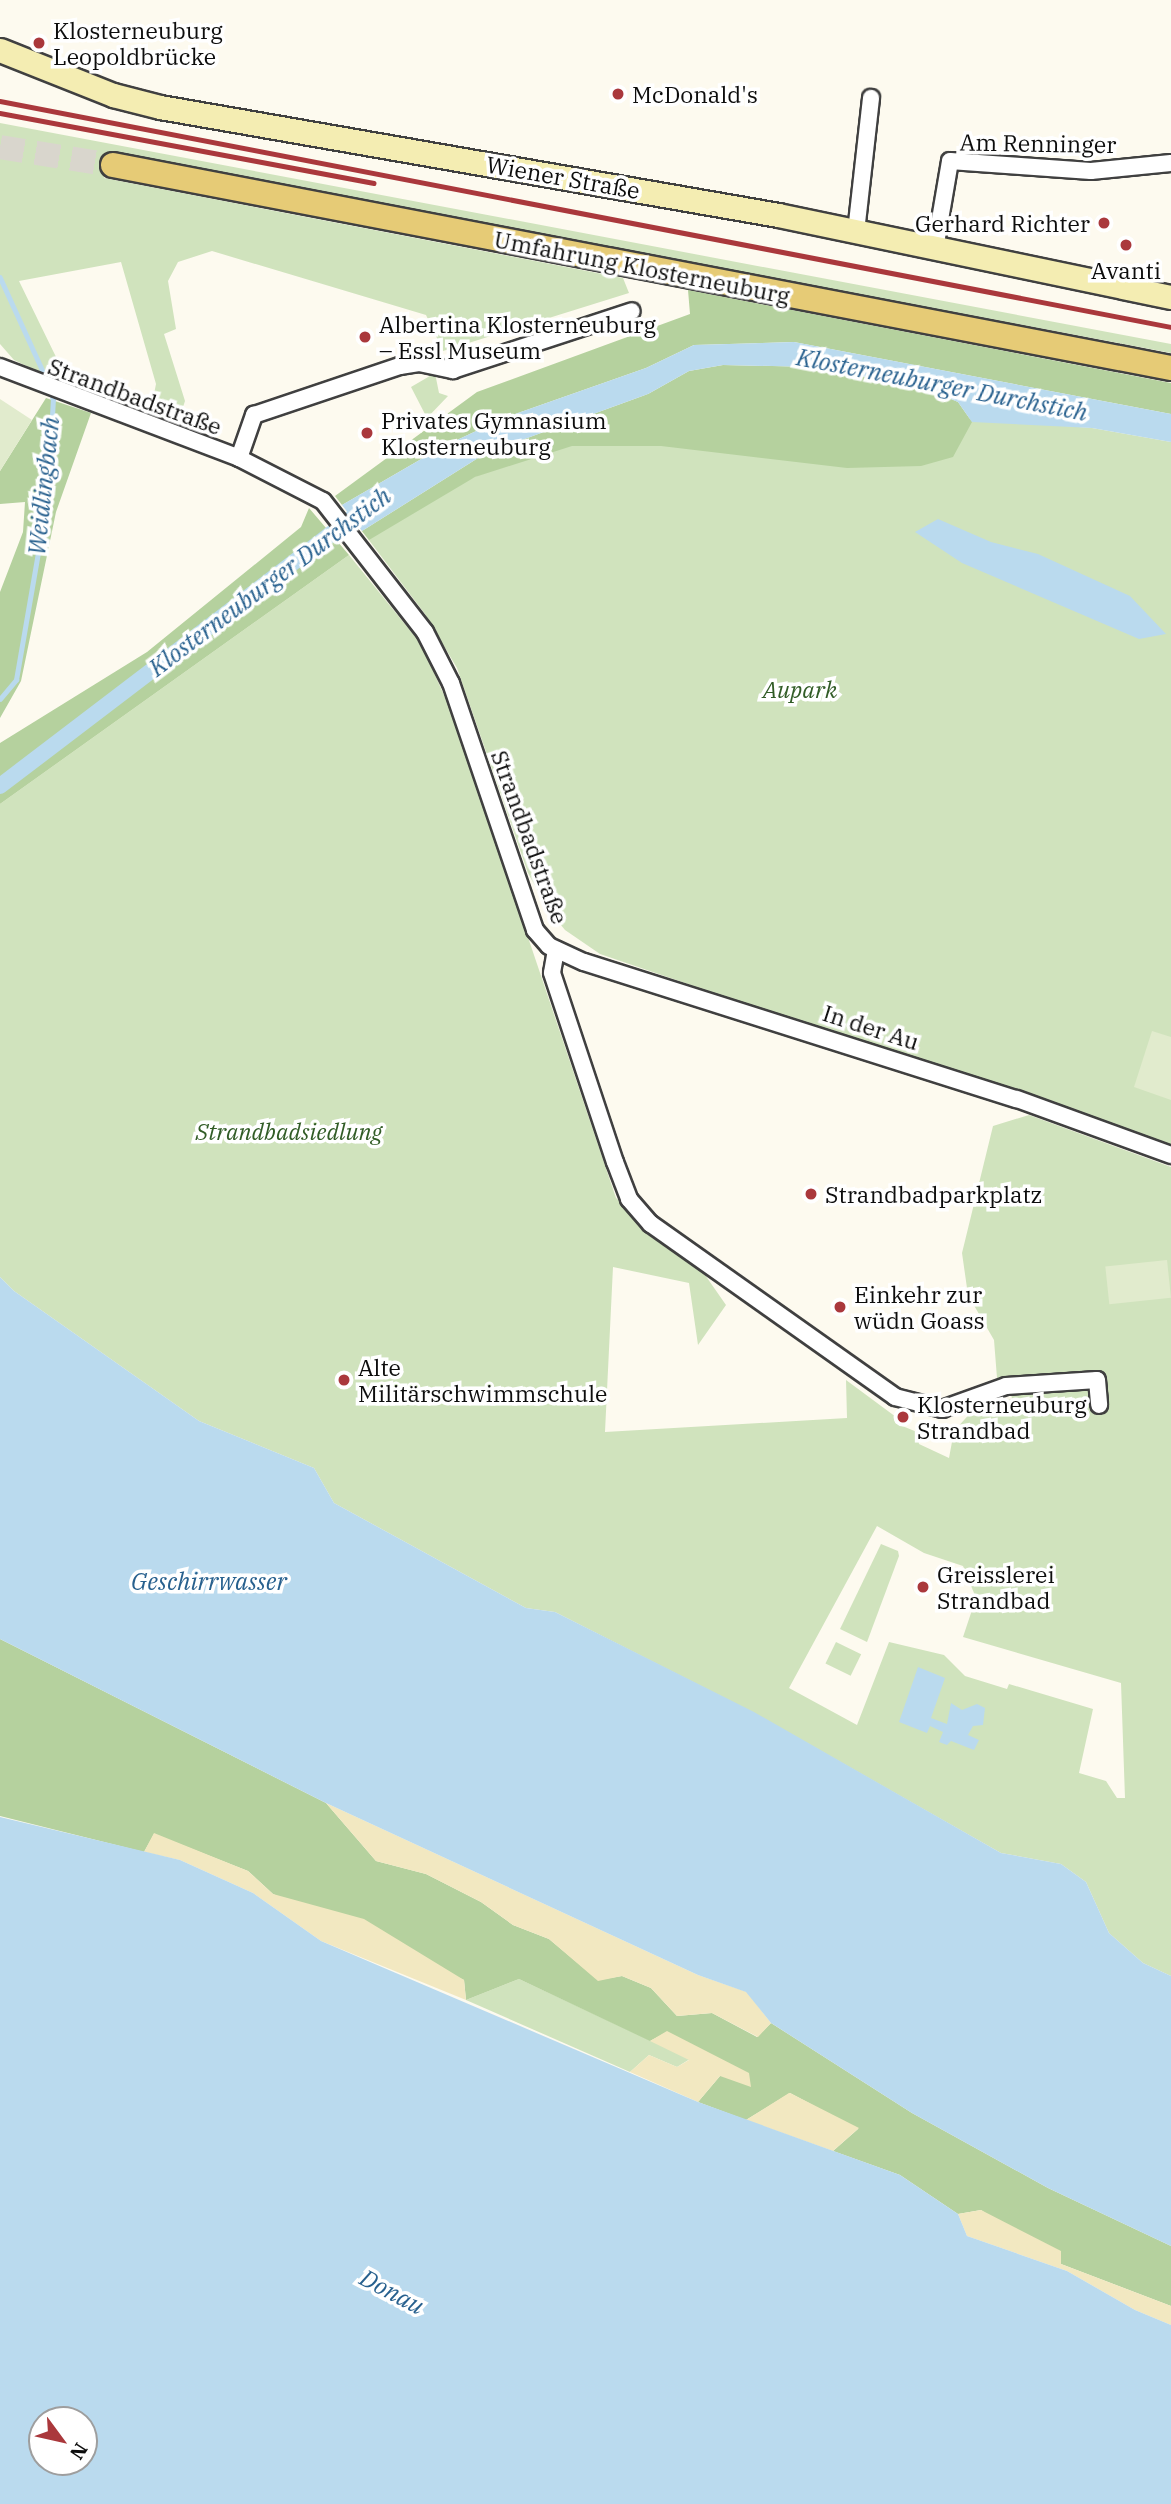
<!DOCTYPE html>
<html>
<head>
<meta charset="utf-8">
<style>
  body { margin:0 }
  #map { position:relative; width:1171px; height:2504px; overflow:hidden; background:#fdfaef; font-family:"IBM Plex Serif",serif }
  div>[style] { position:absolute }
  .green>* { inset:0; background:#d0e3bd; transform-origin:0 0 }
  .forest>* { inset:0; background:#b5d19e }
  .sand>* { inset:0; background:#f2e8c1 }
  .pitch>* { inset:0; background:#e1ebcd; transform-origin:0 0 }
  .water>* { inset:0; background:#badaee }
  .stream>* { height:4.5px; margin:-2.25px; padding:0 2.25px; transform-origin:2.25px; border-radius:2.25px; background:#badaee }
  .canal>* { height:16px; margin:-8px; padding:0 8px; transform-origin:8px; border-radius:8px; background:#badaee }
  .primary-tunnel>* { height:24px; margin-top:-12px; transform-origin:0; background:repeating-linear-gradient(90deg,#d9d6cd 0 24px,transparent 0 36px) }
  .roads { filter:drop-shadow(2px 0 #404040) drop-shadow(-2px 0 #404040) drop-shadow(0 2px #404040) drop-shadow(0 -2px #404040) }
  .street>* { height:16px; margin:-8px; padding:0 8px; transform-origin:8px; border-radius:8px; background:#fff }
  .secondary>* { height:23px; margin:-11.5px; padding:0 11.5px; transform-origin:11.5px; border-radius:11.5px; background:#f4edb2 }
  .primary>* { height:24px; margin:-12px; padding:0 12px; transform-origin:12px; border-radius:12px; background:#e6cb76 }
  .rail>* { height:4.5px; margin:-2.25px; padding:0 2.25px; transform-origin:2.25px; border-radius:2.25px; background:#aa383c }
  .dots>* { width:19px; height:19px; translate:-50% -50%; box-sizing:border-box; border:4px solid #fff; border-radius:50% }
  span { translate:-50% -50%; white-space:nowrap; text-align:center; line-height:1.15; -webkit-text-stroke:7px #fff; paint-order:stroke }
  .poi-label { font-size:23px; color:#0d0d0d }
  .left { translate:0 -50%; text-align:left }
  .right { translate:-100% -50%; text-align:right }
  .street-label { font-size:23px; color:#0d0d0d }
  .park-label { font-size:23px; color:#315c26; font-style:italic }
  .water-label { font-size:24px; color:#27608e; font-style:italic }
  .north { position:absolute; left:28px; top:2406px; width:70px; height:70px; box-sizing:border-box; background:#fff; border:2px solid #9e9e9e; border-radius:50%; rotate:123deg; font-size:19px; font-weight:700; line-height:28px; text-align:center; color:#0d0d0d }
  .north::after { content:''; display:block; margin:auto; width:24px; height:32px; background:#aa383c; clip-path:polygon(50% 0,100% 100%,50% 72%,0 100%) }
</style>
</head>
<body>
<div id="map">
  <div class="green">
    <div style="clip-path:polygon(0 123px,1171px 344px,1171px 353px,108px 153px,104px 178px,623px 278px,629px 293px,443px 351px,426px 315px,212px 251px,178px 262px,168px 281px,176px 329px,164px 334px,185px 401px,179px 419px,169px 422px,150px 414px,156px 384px,121px 262px,19px 281px,57px 359px,62px 383px,14px 360px,0 344px)"></div>
    <div style="clip-path:polygon(435px 373px,439px 393px,448px 396px,427px 418px,411px 387px)"></div>
    <div style="clip-path:polygon(648px 394px,1092px 428px,1171px 442px,1171px 1149px,600px 954px,565px 930px,547px 908px,528px 873px,457px 668px,425px 614px,362px 531px)"></div>
    <div style="clip-path:polygon(evenodd,349px 555px,421px 644px,453px 715px,616px 1198px,703px 1272px,726px 1305px,698px 1345px,689px 1283px,613px 1267px,605px 1432px,847px 1418px,846px 1380px,896px 1417px,895px 1423px,917px 1432px,919px 1444px,949px 1458px,954px 1431px,975px 1408px,1012px 1399px,1009px 1383px,999px 1383px,997px 1378px,994px 1340px,968px 1295px,962px 1253px,993px 1126px,1029px 1115px,1171px 1167px,1171px 1976px,1143px 1963px,1109px 1933px,1086px 1882px,1061px 1864px,1001px 1853px,754px 1713px,555px 1612px,526px 1608px,334px 1503px,314px 1468px,199px 1421px,14px 1291px,0 1277px,0 804px,349px 555px,877px 1526px,924px 1553px,963px 1566px,976px 1598px,963px 1637px,1121px 1683px,1125px 1798px,1117px 1798px,1106px 1781px,1079px 1773px,1093px 1709px,1009px 1684px,1007px 1689px,965px 1676px,944px 1655px,889px 1642px,857px 1725px,789px 1688px,877px 1526px)"></div>
    <div style="clip-path:polygon(881px 1544px,898px 1551px,899px 1556px,867px 1642px,840px 1629px)"></div>
    <div style="left:836px;top:1642px;width:28px;height:24px;rotate:26deg"></div>
    <div style="clip-path:polygon(519px 1979px,690px 2059px,677px 2067px,649px 2055px,630px 2072px,466px 2000px)"></div>
  </div>
  <div class="forest">
    <div style="clip-path:polygon(688px 290px,1171px 383px,1171px 414px,794px 342px,694px 345px,646px 368px,504px 418px,442px 447px,342px 505px,335px 496px,477px 392px,690px 314px)"></div>
    <div style="clip-path:polygon(723px 365px,813px 367px,925px 388px,958px 402px,972px 422px,953px 457px,921px 466px,847px 468px,661px 446px,572px 446px,475px 477px,369px 540px,362px 531px,486px 453px,648px 394px,689px 371px)"></div>
    <div style="clip-path:polygon(46px 398px,91px 413px,56px 512px,21px 681px,0 718px,0 592px,23px 532px,25px 502px,0 504px,0 471px)"></div>
    <div style="clip-path:polygon(309px 508px,349px 555px,0 804px,0 743px,147px 652px,301px 527px)"></div>
    <div style="clip-path:polygon(0 1639px,326px 1803px,376px 1861px,426px 1874px,481px 1902px,513px 1925px,549px 1939px,598px 1980px,622px 1976px,651px 1988px,677px 2016px,712px 2013px,757px 2037px,771px 2023px,912px 2113px,1048px 2188px,1171px 2246px,1171px 2306px,1061px 2264px,981px 2210px,958px 2214px,900px 2175px,833px 2151px,858px 2129px,790px 2093px,746px 2120px,698px 2102px,720px 2076px,667px 2032px,650px 2041px,519px 1979px,466px 2000px,464px 1980px,273px 1894px,248px 1871px,154px 1834px,144px 1852px,0 1816px)"></div>
  </div>
  <div class="sand">
    <div style="clip-path:polygon(326px 1803px,698px 1975px,747px 1992px,771px 2023px,758px 2037px,712px 2013px,677px 2016px,651px 1988px,622px 1976px,598px 1981px,549px 1939px,513px 1925px,481px 1902px,426px 1874px,376px 1861px)"></div>
    <div style="clip-path:polygon(154px 1833px,248px 1871px,273px 1894px,364px 1919px,464px 1980px,466px 2000px,321px 1941px,253px 1893px,180px 1860px,144px 1852px)"></div>
    <div style="clip-path:polygon(667px 2031px,749px 2073px,751px 2087px,720px 2076px,698px 2102px,630px 2072px,649px 2055px,677px 2067px,689px 2060px,650px 2041px)"></div>
    <div style="clip-path:polygon(789px 2093px,790px 2093px,859px 2128px,833px 2151px,746px 2120px)"></div>
    <div style="clip-path:polygon(981px 2210px,1061px 2251px,1061px 2264px,1171px 2306px,1171px 2325px,1135px 2310px,1067px 2271px,967px 2236px,958px 2214px)"></div>
  </div>
  <div class="pitch">
    <div style="clip-path:polygon(0 399px,32px 420px,0 471px)"></div>
    <div style="clip-path:polygon(1152px 1031px,1171px 1037px,1171px 1100px,1134px 1087px)"></div>
    <div style="left:1167px;top:1260px;width:38px;height:62px;rotate:84deg"></div>
  </div>
  <div class="water">
    <div style="clip-path:polygon(794px 342px,1171px 414px,1171px 442px,1092px 428px,972px 422px,958px 402px,925px 388px,813px 367px,723px 365px,689px 371px,648px 394px,486px 453px,362px 531px,342px 505px,442px 447px,504px 418px,646px 368px,694px 345px)"></div>
    <div style="clip-path:polygon(938px 519px,991px 542px,1038px 554px,1130px 596px,1166px 634px,1139px 639px,962px 563px,915px 532px)"></div>
    <div style="clip-path:polygon(0 1277px,14px 1291px,199px 1421px,314px 1468px,334px 1503px,526px 1608px,555px 1612px,754px 1712px,1001px 1853px,1061px 1864px,1086px 1882px,1109px 1933px,1143px 1963px,1171px 1976px,1171px 2246px,1048px 2188px,912px 2113px,771px 2023px,746px 1992px,698px 1975px,326px 1803px,0 1639px)"></div>
    <div style="clip-path:polygon(918px 1667px,945px 1678px,931px 1718px,947px 1724px,951px 1703px,962px 1710px,977px 1704px,985px 1708px,983px 1725px,973px 1726px,968px 1735px,979px 1740px,974px 1750px,951px 1741px,947px 1745px,939px 1742px,943px 1732px,930px 1726px,927px 1733px,899px 1722px)"></div>
    <div style="clip-path:polygon(evenodd,0 1817px,180px 1860px,253px 1893px,321px 1941px,698px 2102px,900px 2175px,958px 2214px,967px 2236px,1067px 2271px,1135px 2310px,1171px 2325px,1171px 2504px,0 2504px,0 1817px,42px 2420px,84px 2420px,84px 2462px,42px 2462px,42px 2420px)"></div>
  </div>
  <div class="stream">
    <div style="left:0;top:277px;width:111px;rotate:65.5deg"></div>
    <div style="left:0;top:699px;width:25px;rotate:-50deg"></div>
    <div style="left:16px;top:680px;width:183px;rotate:-80.2deg"></div>
    <div style="left:47px;top:500px;width:100px;rotate:-86.6deg"></div>
    <div style="left:53px;top:400px;width:10px;rotate:-107deg"></div>
  </div>
  <div class="canal">
    <div style="left:0;top:786px;width:464px;rotate:-37.3deg"></div>
  </div>
  <div class="primary-tunnel">
    <div style="left:0;top:147px;width:114px;rotate:9.1deg"></div>
  </div>
  <div class="roads">
    <div class="street">
      <div style="left:856px;top:232px;width:135px;rotate:-83.6deg"></div>
      <div style="left:935px;top:249px;width:89px;rotate:-80.3deg"></div>
      <div style="left:950px;top:161px;width:141px;rotate:4.1deg"></div>
      <div style="left:1091px;top:171px;width:80px;rotate:-5.7deg"></div>
      <div style="left:0;top:367px;width:256px;rotate:20.8deg"></div>
      <div style="left:239px;top:458px;width:94px;rotate:27.1deg"></div>
      <div style="left:323px;top:501px;width:166px;rotate:52.1deg"></div>
      <div style="left:425px;top:632px;width:57px;rotate:63deg"></div>
      <div style="left:451px;top:683px;width:261px;rotate:71.2deg"></div>
      <div style="left:535px;top:930px;width:21px;rotate:49deg"></div>
      <div style="left:549px;top:946px;width:38px;rotate:25deg"></div>
      <div style="left:584px;top:962px;width:454px;rotate:17.6deg"></div>
      <div style="left:1017px;top:1099px;width:164px;rotate:20deg"></div>
      <div style="left:239px;top:458px;width:46px;rotate:-70.8deg"></div>
      <div style="left:254px;top:415px;width:154px;rotate:-18.6deg"></div>
      <div style="left:400px;top:366px;width:19px;rotate:-9deg"></div>
      <div style="left:419px;top:363px;width:35px;rotate:12deg"></div>
      <div style="left:453px;top:370px;width:188px;rotate:-18.2deg"></div>
      <div style="left:556px;top:950px;width:23px;rotate:100deg"></div>
      <div style="left:552px;top:973px;width:199px;rotate:71.6deg"></div>
      <div style="left:615px;top:1162px;width:40px;rotate:69deg"></div>
      <div style="left:629px;top:1199px;width:33px;rotate:49deg"></div>
      <div style="left:651px;top:1224px;width:299px;rotate:35.3deg"></div>
      <div style="left:895px;top:1397px;width:49px;rotate:14.3deg"></div>
      <div style="left:942px;top:1409px;width:68px;rotate:-19.8deg"></div>
      <div style="left:1006px;top:1386px;width:91px;rotate:-3.8deg"></div>
      <div style="left:1097px;top:1380px;width:25px;rotate:85deg"></div>
    </div>
    <div class="secondary">
      <div style="left:0;top:50px;width:122px;rotate:21.7deg"></div>
      <div style="left:113px;top:95px;width:49px;rotate:14.3deg"></div>
      <div style="left:160px;top:107px;width:627px;rotate:9.91deg"></div>
      <div style="left:778px;top:215px;width:401px;rotate:11.8deg"></div>
    </div>
    <div class="primary">
      <div style="left:113px;top:165px;width:1077px;rotate:10.86deg"></div>
    </div>
  </div>
  <div class="rail">
    <div style="left:0;top:101px;width:1193px;rotate:10.92deg"></div>
    <div style="left:0;top:113px;width:380px;rotate:10.6deg"></div>
  </div>
  <div class="dots">
    <div style="left:39px;top:43px;background:#aa383c"></div>
    <div style="left:618px;top:94px;background:#aa383c"></div>
    <div style="left:1104px;top:223px;background:#aa383c"></div>
    <div style="left:1126px;top:245px;background:#aa383c"></div>
    <div style="left:365px;top:337px;background:#aa383c"></div>
    <div style="left:367px;top:433px;background:#aa383c"></div>
    <div style="left:811px;top:1194px;background:#aa383c"></div>
    <div style="left:840px;top:1307px;background:#aa383c"></div>
    <div style="left:344px;top:1380px;background:#aa383c"></div>
    <div style="left:903px;top:1417px;background:#aa383c"></div>
    <div style="left:923px;top:1587px;background:#aa383c"></div>
  </div>
  <div class="poi-label">
    <span class="left" style="left:53px;top:43px">Klosterneuburg<br>Leopoldbrücke</span>
    <span class="left" style="left:632px;top:94px">McDonald's</span>
    <span class="right" style="left:1090px;top:223px">Gerhard Richter</span>
    <span style="left:1126px;top:270px">Avanti</span>
    <span class="left" style="left:379px;top:337px">Albertina Klosterneuburg<br>– Essl Museum</span>
    <span class="left" style="left:381px;top:433px">Privates Gymnasium<br>Klosterneuburg</span>
    <span class="left" style="left:825px;top:1194px">Strandbadparkplatz</span>
    <span class="left" style="left:854px;top:1307px">Einkehr zur<br>wüdn Goass</span>
    <span class="left" style="left:358px;top:1380px">Alte<br>Militärschwimmschule</span>
    <span class="left" style="left:917px;top:1417px">Klosterneuburg<br>Strandbad</span>
    <span class="left" style="left:937px;top:1587px">Greisslerei<br>Strandbad</span>
  </div>
  <div class="street-label">
    <span style="left:1038px;top:143px;rotate:1deg">Am Renninger</span>
    <span style="left:563px;top:177px;rotate:10deg">Wiener Straße</span>
    <span style="left:642px;top:267px;rotate:11deg">Umfahrung Klosterneuburg</span>
    <span style="left:135px;top:396px;rotate:20deg">Strandbadstraße</span>
    <span style="left:530px;top:837px;rotate:70deg">Strandbadstraße</span>
    <span style="left:871px;top:1027px;rotate:18deg">In der Au</span>
  </div>
  <div class="park-label">
    <span style="left:800px;top:689px">Aupark</span>
    <span style="left:289px;top:1131px">Strandbadsiedlung</span>
  </div>
  <div class="water-label">
    <span style="left:942px;top:385px;rotate:11deg">Klosterneuburger Durchstich</span>
    <span style="left:44px;top:486px;rotate:-84deg">Weidlingbach</span>
    <span style="left:270px;top:582px;rotate:-37deg">Klosterneuburger Durchstich</span>
    <span style="left:209px;top:1582px">Geschirrwasser</span>
    <span style="left:392px;top:2292px;rotate:28deg">Donau</span>
  </div>
  <div class="north">N</div>
</div>
</body>
</html>
